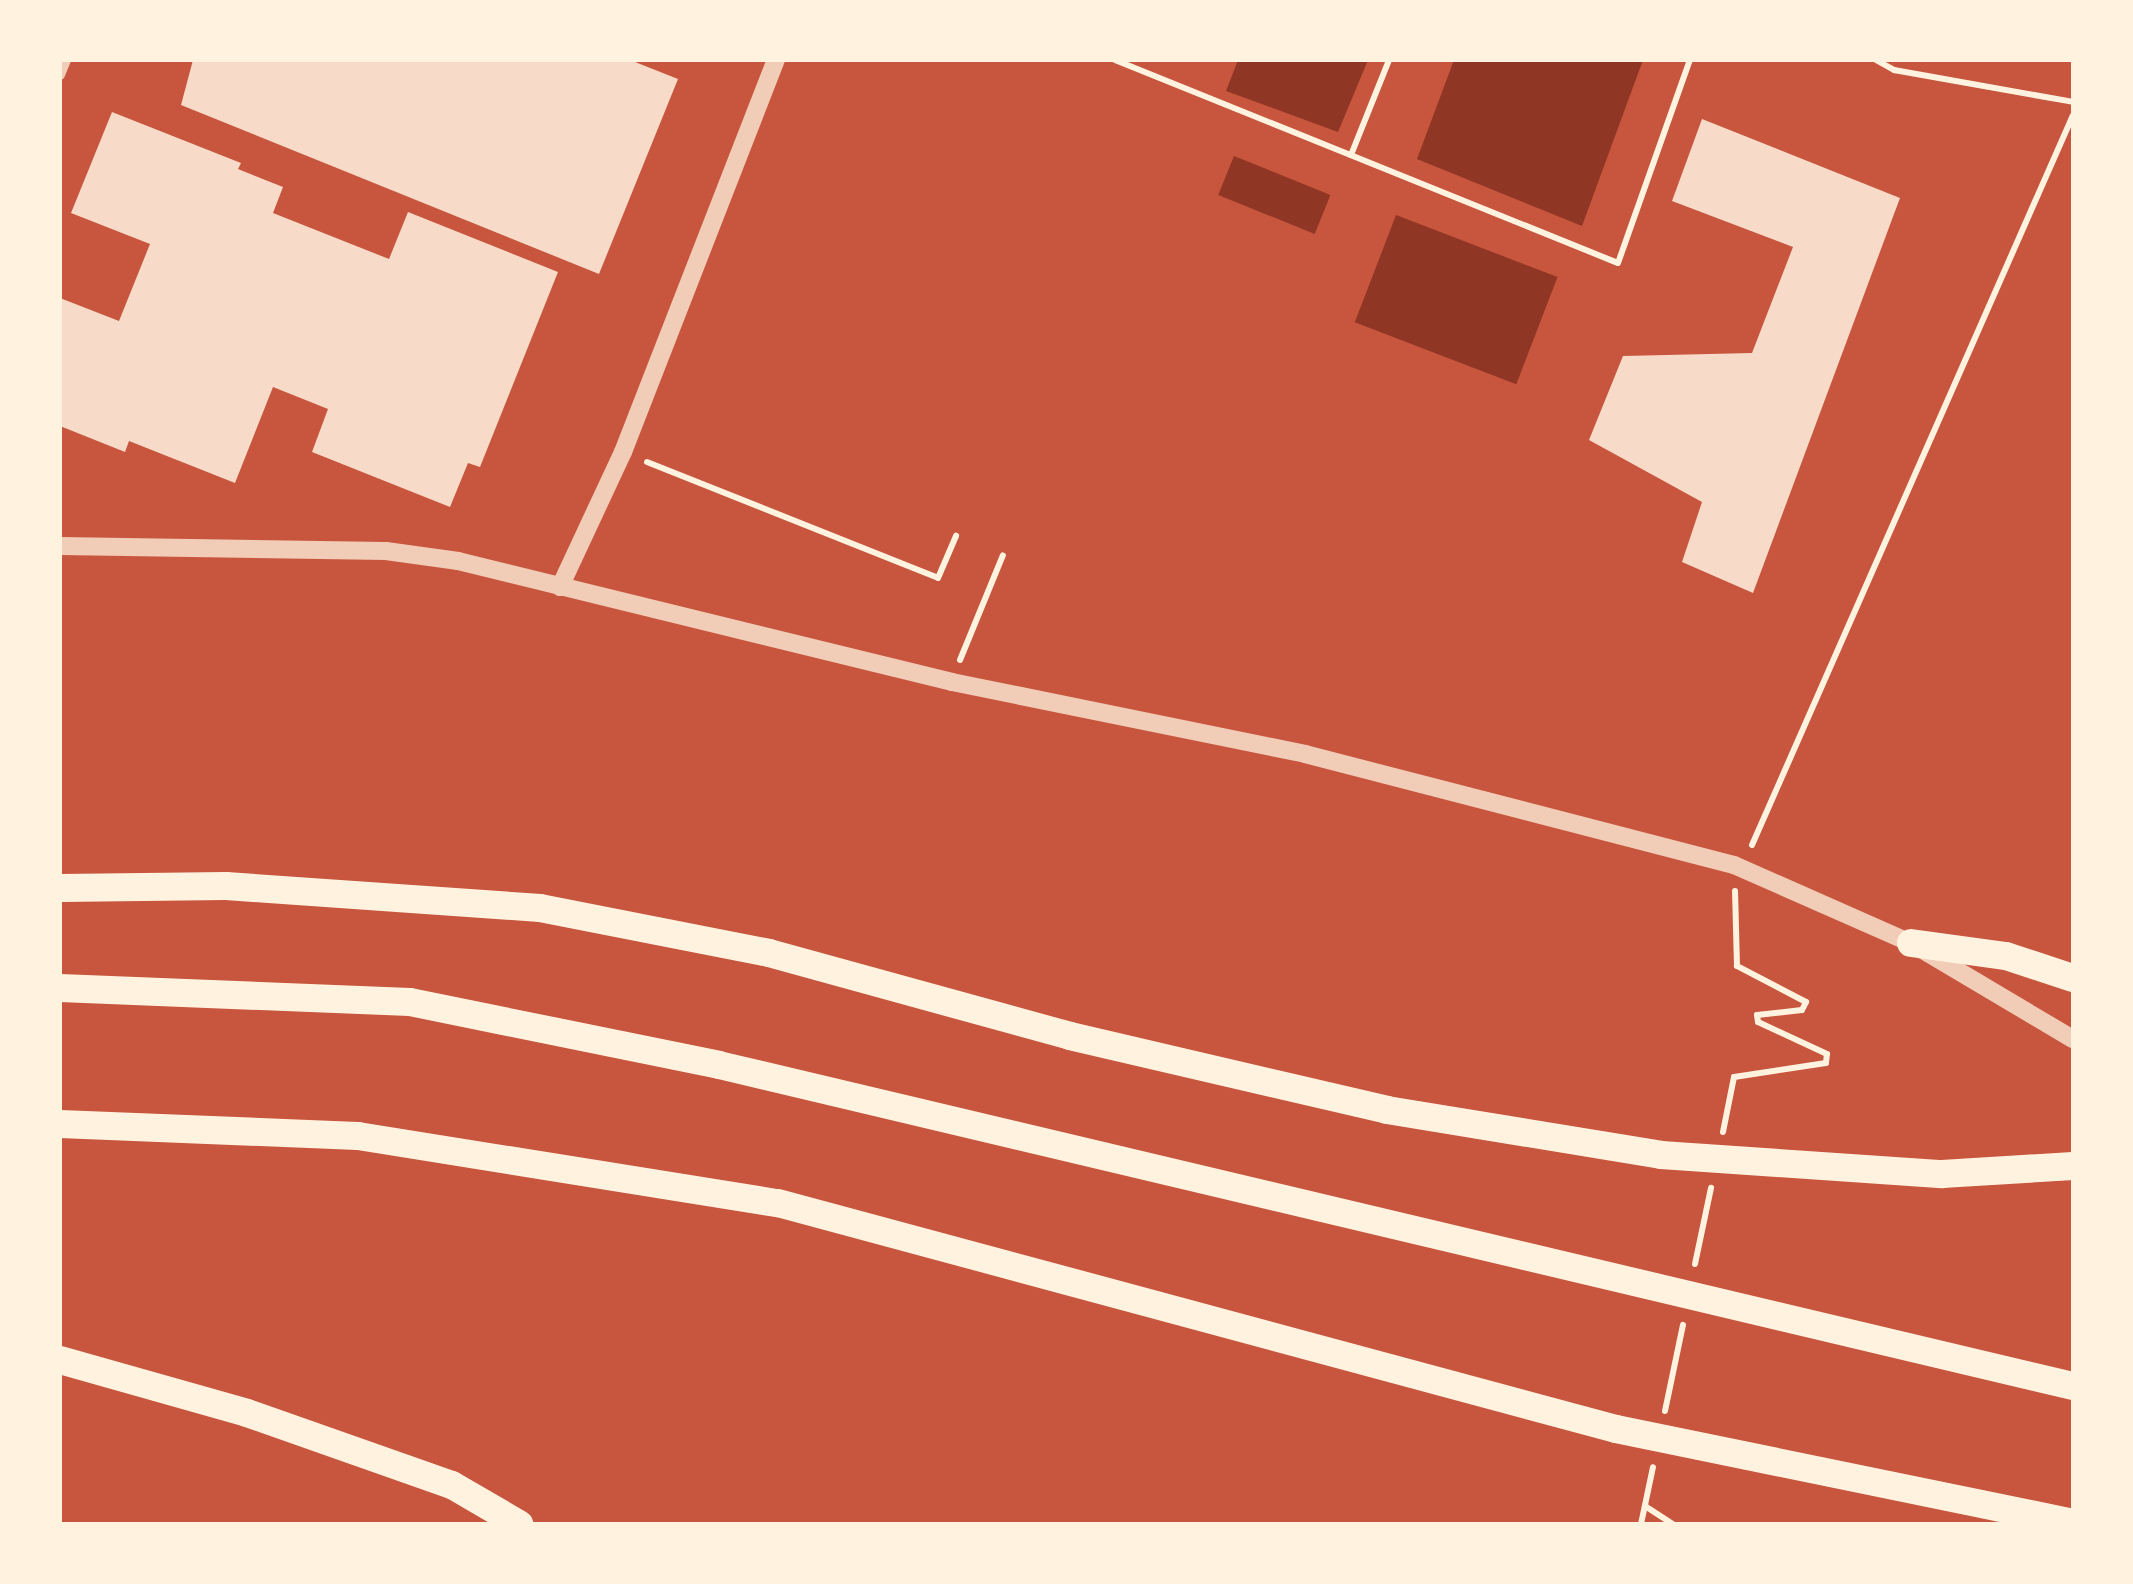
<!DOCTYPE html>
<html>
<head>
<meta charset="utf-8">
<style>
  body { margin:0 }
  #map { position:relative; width:2133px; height:1584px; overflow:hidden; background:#c8553d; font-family:Karla,sans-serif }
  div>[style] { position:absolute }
  .water>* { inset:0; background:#8f3625; transform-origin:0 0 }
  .building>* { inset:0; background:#f7dbc8 }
  .path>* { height:6px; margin:-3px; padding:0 3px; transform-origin:3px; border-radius:3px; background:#fff3e0 }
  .minor>* { height:10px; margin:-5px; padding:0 5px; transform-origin:5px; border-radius:5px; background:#f1ccb7 }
  .tertiary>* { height:18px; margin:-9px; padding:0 9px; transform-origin:9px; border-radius:9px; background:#f1ccb7 }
  .motorway>* { height:28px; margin:-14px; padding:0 14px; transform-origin:14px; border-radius:14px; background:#fff3e0 }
  span { translate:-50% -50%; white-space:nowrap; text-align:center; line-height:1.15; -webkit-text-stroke:8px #fff3e0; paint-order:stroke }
  .frame { position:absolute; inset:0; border:62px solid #fff3e0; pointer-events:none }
</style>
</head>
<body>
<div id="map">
  <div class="water">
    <div style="clip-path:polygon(1238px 60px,1368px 60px,1338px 132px,1226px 91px)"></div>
    <div style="clip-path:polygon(1454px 60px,1643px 60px,1582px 226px,1417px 159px)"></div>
    <div style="left:1234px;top:156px;width:104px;height:42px;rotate:22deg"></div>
    <div style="left:1396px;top:215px;width:173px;height:115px;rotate:21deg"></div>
  </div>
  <div class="building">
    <div style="clip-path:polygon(193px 60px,630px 60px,678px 79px,599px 274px,181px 105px)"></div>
    <div style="clip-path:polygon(112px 112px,241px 163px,238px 169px,283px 187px,273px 213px,389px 259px,408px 212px,558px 272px,480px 467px,468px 463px,450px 507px,312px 452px,328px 409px,273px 387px,235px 483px,129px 441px,125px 452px,60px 426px,60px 298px,119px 321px,150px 244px,71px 213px)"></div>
    <div style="clip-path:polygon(1702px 119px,1900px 198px,1753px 593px,1682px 562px,1702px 502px,1589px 440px,1623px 356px,1752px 353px,1793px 247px,1672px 201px)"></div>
  </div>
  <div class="path">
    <div style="left:1115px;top:60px;width:542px;rotate:21.98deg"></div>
    <div style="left:1618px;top:263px;width:215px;rotate:-70.5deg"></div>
    <div style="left:1876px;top:60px;width:21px;rotate:29deg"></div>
    <div style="left:1894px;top:70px;width:182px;rotate:10.1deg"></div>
    <div style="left:1351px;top:155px;width:102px;rotate:-68.2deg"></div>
    <div style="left:647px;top:462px;width:313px;rotate:21.7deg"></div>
    <div style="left:938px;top:578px;width:46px;rotate:-66.8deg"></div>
    <div style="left:960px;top:660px;width:113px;rotate:-67.7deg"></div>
    <div style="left:1752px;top:845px;width:797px;rotate:-66.26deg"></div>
    <div style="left:1723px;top:1132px;width:56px;rotate:-78.7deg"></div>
    <div style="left:1734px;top:1077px;width:93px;rotate:-8.7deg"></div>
    <div style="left:1826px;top:1063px;width:9px;rotate:-84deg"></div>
    <div style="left:1827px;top:1054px;width:76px;rotate:-155.1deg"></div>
    <div style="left:1758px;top:1022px;width:7px;rotate:-98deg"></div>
    <div style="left:1757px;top:1015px;width:45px;rotate:-6.3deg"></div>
    <div style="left:1802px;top:1010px;width:9px;rotate:-63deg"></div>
    <div style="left:1806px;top:1002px;width:78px;rotate:-152.4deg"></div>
    <div style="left:1737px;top:966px;width:75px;rotate:-91.5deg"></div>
    <div style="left:1695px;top:1264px;width:78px;rotate:-78.1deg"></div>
    <div style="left:1665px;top:1411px;width:88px;rotate:-78.2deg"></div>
    <div style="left:1645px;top:1506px;width:33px;rotate:33deg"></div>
    <div style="left:1641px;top:1524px;width:58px;rotate:-78.1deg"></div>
  </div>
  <div class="minor">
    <div style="left:60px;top:75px;width:16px;rotate:-68deg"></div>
  </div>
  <div class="tertiary">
    <div style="left:60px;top:546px;width:326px;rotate:0.9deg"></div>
    <div style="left:386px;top:551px;width:73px;rotate:7.9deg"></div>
    <div style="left:458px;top:561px;width:509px;rotate:13.76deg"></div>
    <div style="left:952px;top:682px;width:360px;rotate:11.5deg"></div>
    <div style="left:1305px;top:754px;width:443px;rotate:14.5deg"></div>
    <div style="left:1734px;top:865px;width:193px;rotate:23.8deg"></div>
    <div style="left:1911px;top:943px;width:188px;rotate:30.7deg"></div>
    <div style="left:560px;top:587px;width:149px;rotate:-65deg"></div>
    <div style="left:623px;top:452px;width:421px;rotate:-68.7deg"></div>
  </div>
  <div class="motorway">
    <div style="left:60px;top:888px;width:166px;rotate:-0.7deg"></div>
    <div style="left:226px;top:886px;width:315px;rotate:4deg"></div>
    <div style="left:540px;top:908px;width:233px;rotate:11.1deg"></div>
    <div style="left:769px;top:953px;width:312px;rotate:15.4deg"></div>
    <div style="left:1070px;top:1036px;width:326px;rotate:13.1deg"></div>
    <div style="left:1387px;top:1110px;width:278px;rotate:9.3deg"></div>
    <div style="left:1661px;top:1155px;width:282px;rotate:3.9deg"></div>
    <div style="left:1942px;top:1174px;width:131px;rotate:-3.5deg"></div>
    <div style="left:1911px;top:943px;width:96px;rotate:7.8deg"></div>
    <div style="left:2006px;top:956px;width:71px;rotate:18.2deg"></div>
    <div style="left:60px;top:988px;width:350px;rotate:2.3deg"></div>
    <div style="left:410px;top:1002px;width:315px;rotate:11.5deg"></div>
    <div style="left:719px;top:1065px;width:1392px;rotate:13.34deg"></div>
    <div style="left:60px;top:1124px;width:298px;rotate:2.3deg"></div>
    <div style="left:358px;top:1136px;width:425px;rotate:9.1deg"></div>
    <div style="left:778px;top:1203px;width:868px;rotate:15.09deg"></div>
    <div style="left:1616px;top:1429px;width:467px;rotate:11.6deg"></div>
    <div style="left:60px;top:1360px;width:194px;rotate:15.8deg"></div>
    <div style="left:247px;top:1413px;width:217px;rotate:19.4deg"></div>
    <div style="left:452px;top:1485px;width:78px;rotate:30.2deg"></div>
  </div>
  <div class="frame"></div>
</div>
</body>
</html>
